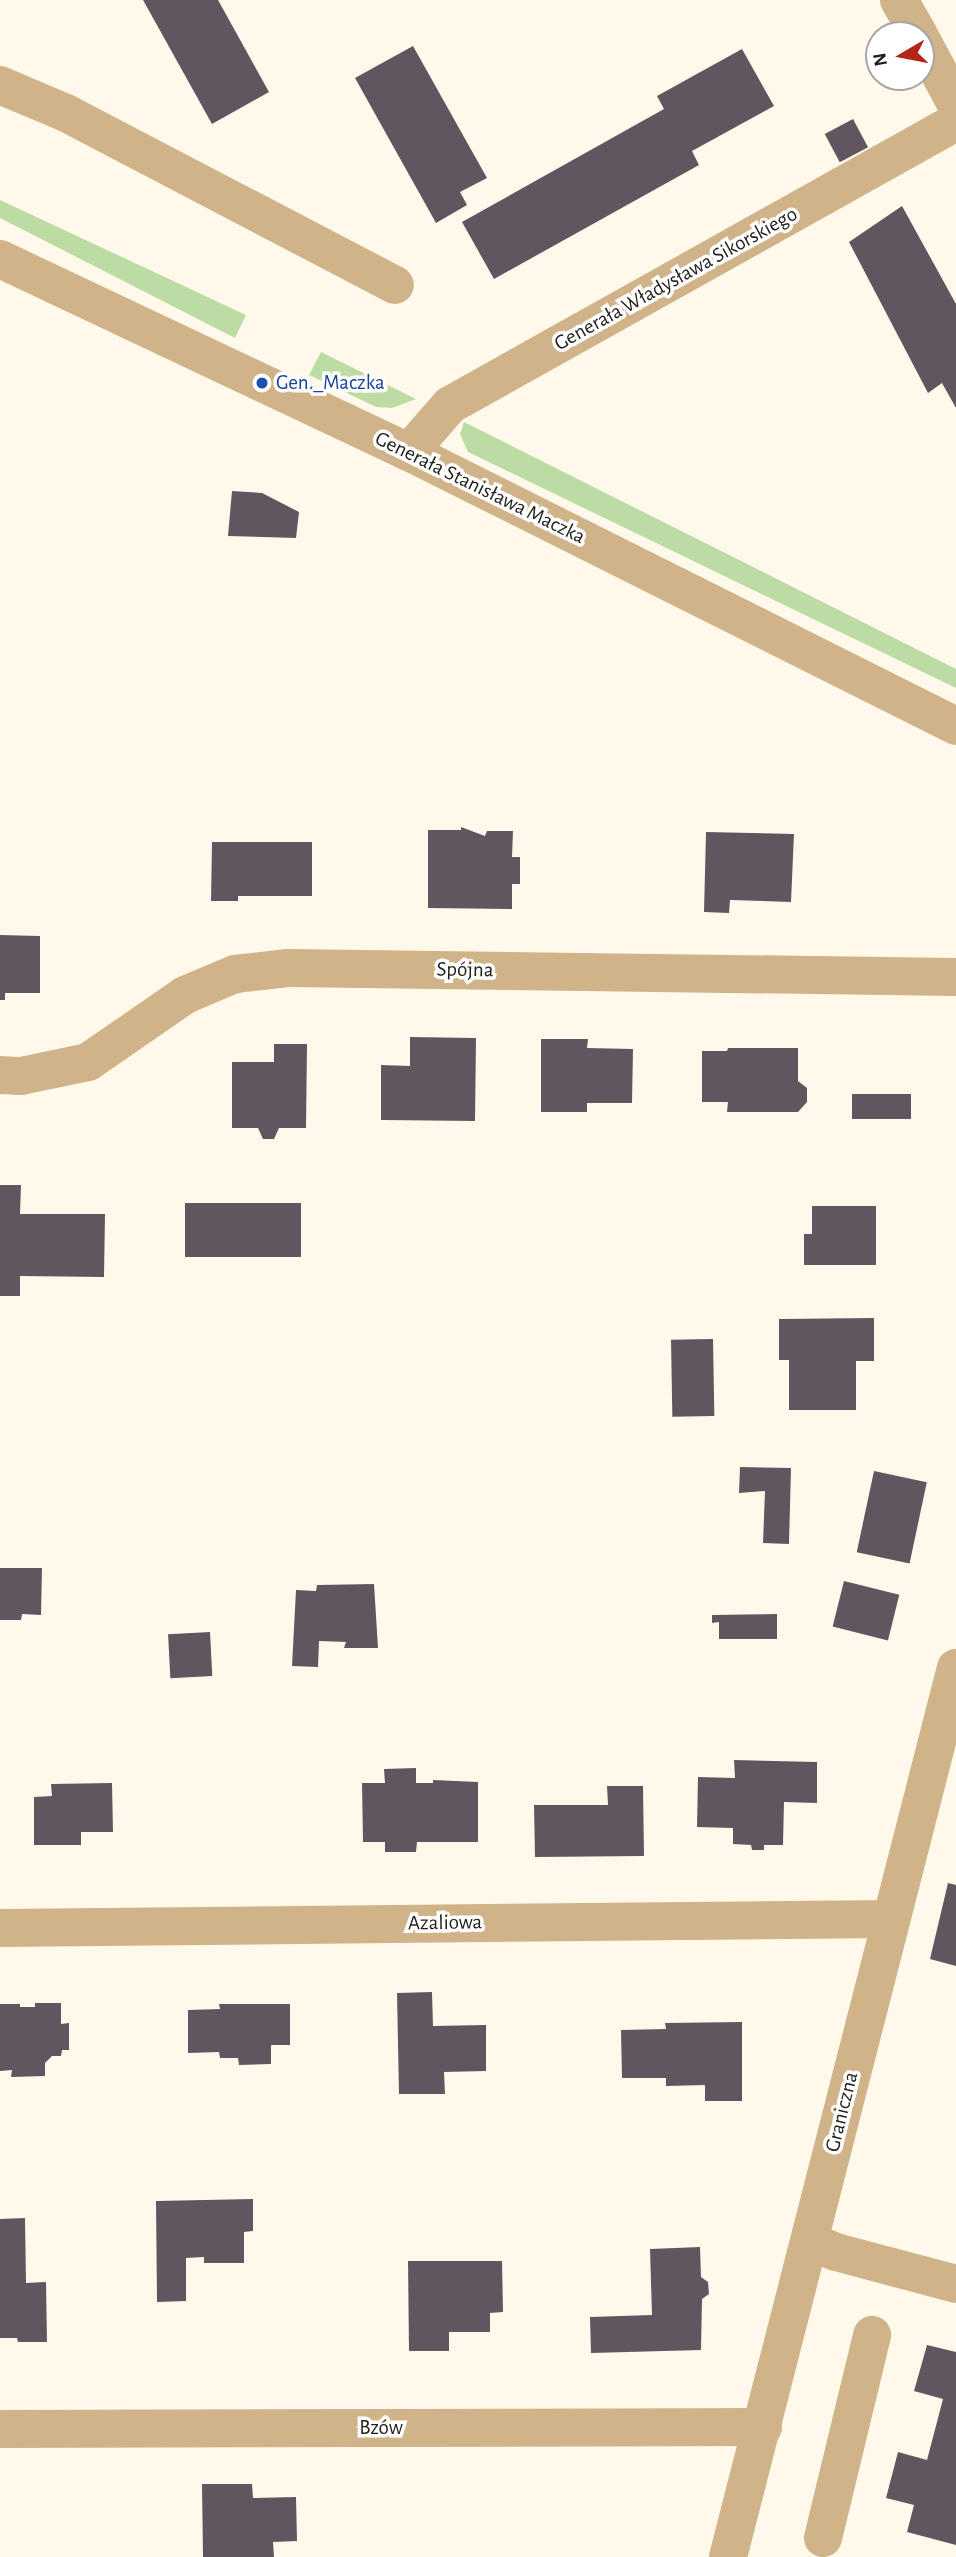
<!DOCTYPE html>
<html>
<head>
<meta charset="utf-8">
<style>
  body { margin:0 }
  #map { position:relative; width:956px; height:2557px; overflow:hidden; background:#fff9ec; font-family:"Alegreya Sans",sans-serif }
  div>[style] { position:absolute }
  .green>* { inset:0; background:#bcdca3 }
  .building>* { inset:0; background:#615560; transform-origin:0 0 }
  .minor>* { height:38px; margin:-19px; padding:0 19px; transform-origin:19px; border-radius:19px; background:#d0b388 }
  .dots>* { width:19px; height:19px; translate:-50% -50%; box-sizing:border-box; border:4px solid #fff; border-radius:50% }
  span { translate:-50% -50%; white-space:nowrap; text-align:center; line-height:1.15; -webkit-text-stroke:7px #fff; paint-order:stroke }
  .street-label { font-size:21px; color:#23211b }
  .transit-label { font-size:21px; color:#164399 }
  .left { translate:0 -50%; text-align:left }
  .north { position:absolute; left:865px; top:21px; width:70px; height:70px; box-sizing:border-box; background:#fff; border:2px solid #a7a6a4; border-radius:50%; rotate:260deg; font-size:19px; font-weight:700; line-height:28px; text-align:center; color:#23211b }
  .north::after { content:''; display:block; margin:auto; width:24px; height:32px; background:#b32519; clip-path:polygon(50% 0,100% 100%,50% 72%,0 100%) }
</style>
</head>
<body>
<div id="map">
  <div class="green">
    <div style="clip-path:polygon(0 200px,246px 315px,235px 338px,0 218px)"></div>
    <div style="clip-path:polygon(321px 352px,416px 399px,392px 408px,376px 407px,309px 375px)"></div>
    <div style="clip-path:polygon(464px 422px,956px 669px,956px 688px,468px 452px,460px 434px)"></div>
  </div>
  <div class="building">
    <div style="clip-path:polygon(143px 0,218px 0,269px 92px,212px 124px)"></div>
    <div style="clip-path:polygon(413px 46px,487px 178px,460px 192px,467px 205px,436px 223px,355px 78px)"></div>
    <div style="clip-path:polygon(742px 49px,774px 106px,692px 151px,699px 165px,494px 279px,462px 222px,664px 109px,657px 96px)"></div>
    <div style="left:853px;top:119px;width:32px;height:32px;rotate:62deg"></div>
    <div style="clip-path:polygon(902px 206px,956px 304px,956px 408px,942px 383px,928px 393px,849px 242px)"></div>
    <div style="clip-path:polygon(232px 491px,262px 493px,299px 512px,296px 538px,228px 536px)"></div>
    <div style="clip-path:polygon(461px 827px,485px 836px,487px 831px,513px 831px,512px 857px,520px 857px,520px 884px,512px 884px,512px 909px,428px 908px,428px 830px,461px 830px)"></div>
    <div style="clip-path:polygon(706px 832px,794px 834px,791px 902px,730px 900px,729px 913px,704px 912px)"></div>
    <div style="clip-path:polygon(212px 842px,312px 842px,312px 896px,238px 896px,238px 901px,211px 901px)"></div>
    <div style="clip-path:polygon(0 935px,40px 936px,40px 993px,5px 993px,5px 1000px,0 1000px)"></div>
    <div style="clip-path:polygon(410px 1037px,476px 1038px,475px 1121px,381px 1120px,381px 1065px,410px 1066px)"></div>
    <div style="clip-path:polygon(541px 1039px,588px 1039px,587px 1048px,633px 1049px,632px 1103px,587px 1103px,587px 1112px,541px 1112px)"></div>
    <div style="clip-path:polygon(274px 1044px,307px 1044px,306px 1128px,279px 1128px,274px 1139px,263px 1139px,258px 1128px,232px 1128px,232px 1062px,274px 1062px)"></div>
    <div style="clip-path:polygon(728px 1048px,798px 1048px,798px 1081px,807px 1088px,807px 1102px,798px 1112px,727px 1112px,728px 1102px,702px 1102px,702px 1051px,727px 1051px)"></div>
    <div style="left:852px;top:1094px;width:59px;height:25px"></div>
    <div style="clip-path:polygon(0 1185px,21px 1185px,20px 1214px,105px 1214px,104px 1277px,20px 1276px,20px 1296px,0 1296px)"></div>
    <div style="left:185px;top:1203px;width:116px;height:54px"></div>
    <div style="clip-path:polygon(812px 1206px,876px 1206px,876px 1265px,804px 1265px,804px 1234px,812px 1234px)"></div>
    <div style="clip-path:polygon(874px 1318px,874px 1361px,856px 1361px,856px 1410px,789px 1410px,789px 1360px,779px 1360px,779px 1319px)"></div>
    <div style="left:713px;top:1339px;width:77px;height:42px;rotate:89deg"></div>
    <div style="clip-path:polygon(740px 1467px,791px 1468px,789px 1544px,763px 1543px,765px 1491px,739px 1493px)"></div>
    <div style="left:874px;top:1471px;width:54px;height:83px;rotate:12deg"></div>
    <div style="clip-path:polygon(0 1568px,42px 1568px,41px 1615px,22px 1614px,21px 1620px,0 1620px)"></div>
    <div style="left:844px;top:1581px;width:57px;height:47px;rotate:14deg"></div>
    <div style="clip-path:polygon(374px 1584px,378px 1648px,344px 1648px,346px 1642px,319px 1641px,318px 1667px,292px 1666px,296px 1590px,316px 1591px,317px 1585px)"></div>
    <div style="clip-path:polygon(777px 1614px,777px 1639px,719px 1639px,719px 1622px,712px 1623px,712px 1615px)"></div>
    <div style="left:210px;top:1632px;width:44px;height:42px;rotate:87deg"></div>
    <div style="clip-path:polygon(734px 1760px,817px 1762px,817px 1803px,784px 1802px,783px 1845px,764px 1845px,764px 1850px,752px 1850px,751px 1845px,733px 1844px,733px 1828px,697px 1827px,698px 1777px,735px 1778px)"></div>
    <div style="clip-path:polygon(416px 1768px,416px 1783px,433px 1783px,433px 1780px,478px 1782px,478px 1842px,417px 1842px,416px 1852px,385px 1852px,385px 1842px,363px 1842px,362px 1783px,385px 1783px,384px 1769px)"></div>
    <div style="clip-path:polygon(112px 1783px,113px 1832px,81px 1832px,81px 1845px,34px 1845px,34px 1797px,52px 1796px,51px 1784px)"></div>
    <div style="clip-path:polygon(607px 1786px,643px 1786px,644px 1856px,535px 1857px,534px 1805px,608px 1805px)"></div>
    <div style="clip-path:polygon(948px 1883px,956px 1885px,956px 1966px,930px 1959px)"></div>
    <div style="clip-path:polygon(432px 1992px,433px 2026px,486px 2025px,486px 2071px,444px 2072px,445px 2094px,399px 2094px,397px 1993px)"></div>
    <div style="clip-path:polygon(35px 2003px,61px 2003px,61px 2024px,69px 2023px,69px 2050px,62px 2050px,61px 2056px,52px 2056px,45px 2063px,45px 2076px,11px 2077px,12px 2070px,0 2071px,0 2004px,20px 2004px,20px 2007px,35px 2007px)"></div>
    <div style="clip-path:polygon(219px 2004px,290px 2004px,290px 2045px,271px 2045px,271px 2064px,239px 2065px,238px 2058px,220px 2058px,219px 2052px,188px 2053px,188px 2010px,220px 2009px)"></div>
    <div style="clip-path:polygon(742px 2022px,742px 2101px,705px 2101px,705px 2085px,666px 2086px,666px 2078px,622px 2078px,621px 2030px,666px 2029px,665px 2023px)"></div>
    <div style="clip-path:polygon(253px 2199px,253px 2231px,244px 2232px,244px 2263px,204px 2263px,204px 2257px,186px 2258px,186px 2301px,157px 2302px,156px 2201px)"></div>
    <div style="clip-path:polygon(25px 2218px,26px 2283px,46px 2282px,47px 2342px,18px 2342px,17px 2338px,0 2338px,0 2219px)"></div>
    <div style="clip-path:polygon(700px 2247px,701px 2277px,708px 2282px,709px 2294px,702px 2299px,701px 2350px,591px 2353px,590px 2317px,652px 2315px,650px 2249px)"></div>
    <div style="clip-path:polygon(408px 2261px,502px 2261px,503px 2312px,490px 2313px,490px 2332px,449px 2332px,449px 2351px,409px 2351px)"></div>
    <div style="clip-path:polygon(927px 2345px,956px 2352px,956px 2545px,907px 2532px,914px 2505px,886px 2498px,898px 2452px,927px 2460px,943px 2399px,914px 2391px)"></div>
    <div style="clip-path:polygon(202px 2484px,252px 2484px,253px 2498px,296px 2497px,297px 2541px,273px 2542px,274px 2557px,203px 2557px)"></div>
  </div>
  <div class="minor">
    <div style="left:899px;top:0;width:40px;rotate:60.3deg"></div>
    <div style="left:921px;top:39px;width:74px;rotate:61.7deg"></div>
    <div style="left:0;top:85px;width:72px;rotate:23deg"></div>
    <div style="left:66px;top:113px;width:371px;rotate:27.6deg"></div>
    <div style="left:0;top:259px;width:452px;rotate:25.3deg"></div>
    <div style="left:409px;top:452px;width:612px;rotate:26.61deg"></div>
    <div style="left:409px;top:452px;width:62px;rotate:-48.9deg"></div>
    <div style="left:450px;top:405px;width:580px;rotate:-29.22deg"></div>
    <div style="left:0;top:1075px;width:21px;rotate:3deg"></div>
    <div style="left:21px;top:1076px;width:68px;rotate:-11.8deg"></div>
    <div style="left:88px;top:1062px;width:118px;rotate:-34.6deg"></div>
    <div style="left:185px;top:995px;width:54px;rotate:-22.8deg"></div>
    <div style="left:235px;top:974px;width:53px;rotate:-6.5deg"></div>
    <div style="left:288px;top:968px;width:668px;rotate:0.77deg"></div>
    <div style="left:0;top:1928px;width:891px;rotate:-0.58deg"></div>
    <div style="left:810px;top:2241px;width:28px;rotate:23deg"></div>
    <div style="left:836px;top:2252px;width:124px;rotate:14.9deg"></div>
    <div style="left:0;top:2429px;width:763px;rotate:-0.15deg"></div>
    <div style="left:823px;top:2538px;width:209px;rotate:-76.4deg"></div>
    <div style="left:728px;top:2557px;width:918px;rotate:-75.62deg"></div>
  </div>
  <div class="dots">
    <div style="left:262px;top:383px;background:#1a4fb4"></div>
  </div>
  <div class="street-label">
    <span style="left:676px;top:279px;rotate:-29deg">Generała Władysława Sikorskiego</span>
    <span style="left:480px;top:488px;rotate:26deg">Generała Stanisława Maczka</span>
    <span style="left:465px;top:970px;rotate:1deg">Spójna</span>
    <span style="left:445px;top:1923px;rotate:-1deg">Azaliowa</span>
    <span style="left:842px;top:2112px;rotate:-76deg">Graniczna</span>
    <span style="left:381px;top:2428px">Bzów</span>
  </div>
  <div class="transit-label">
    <span class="left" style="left:276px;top:383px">Gen._Maczka</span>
  </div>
  <div class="north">N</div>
</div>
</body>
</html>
